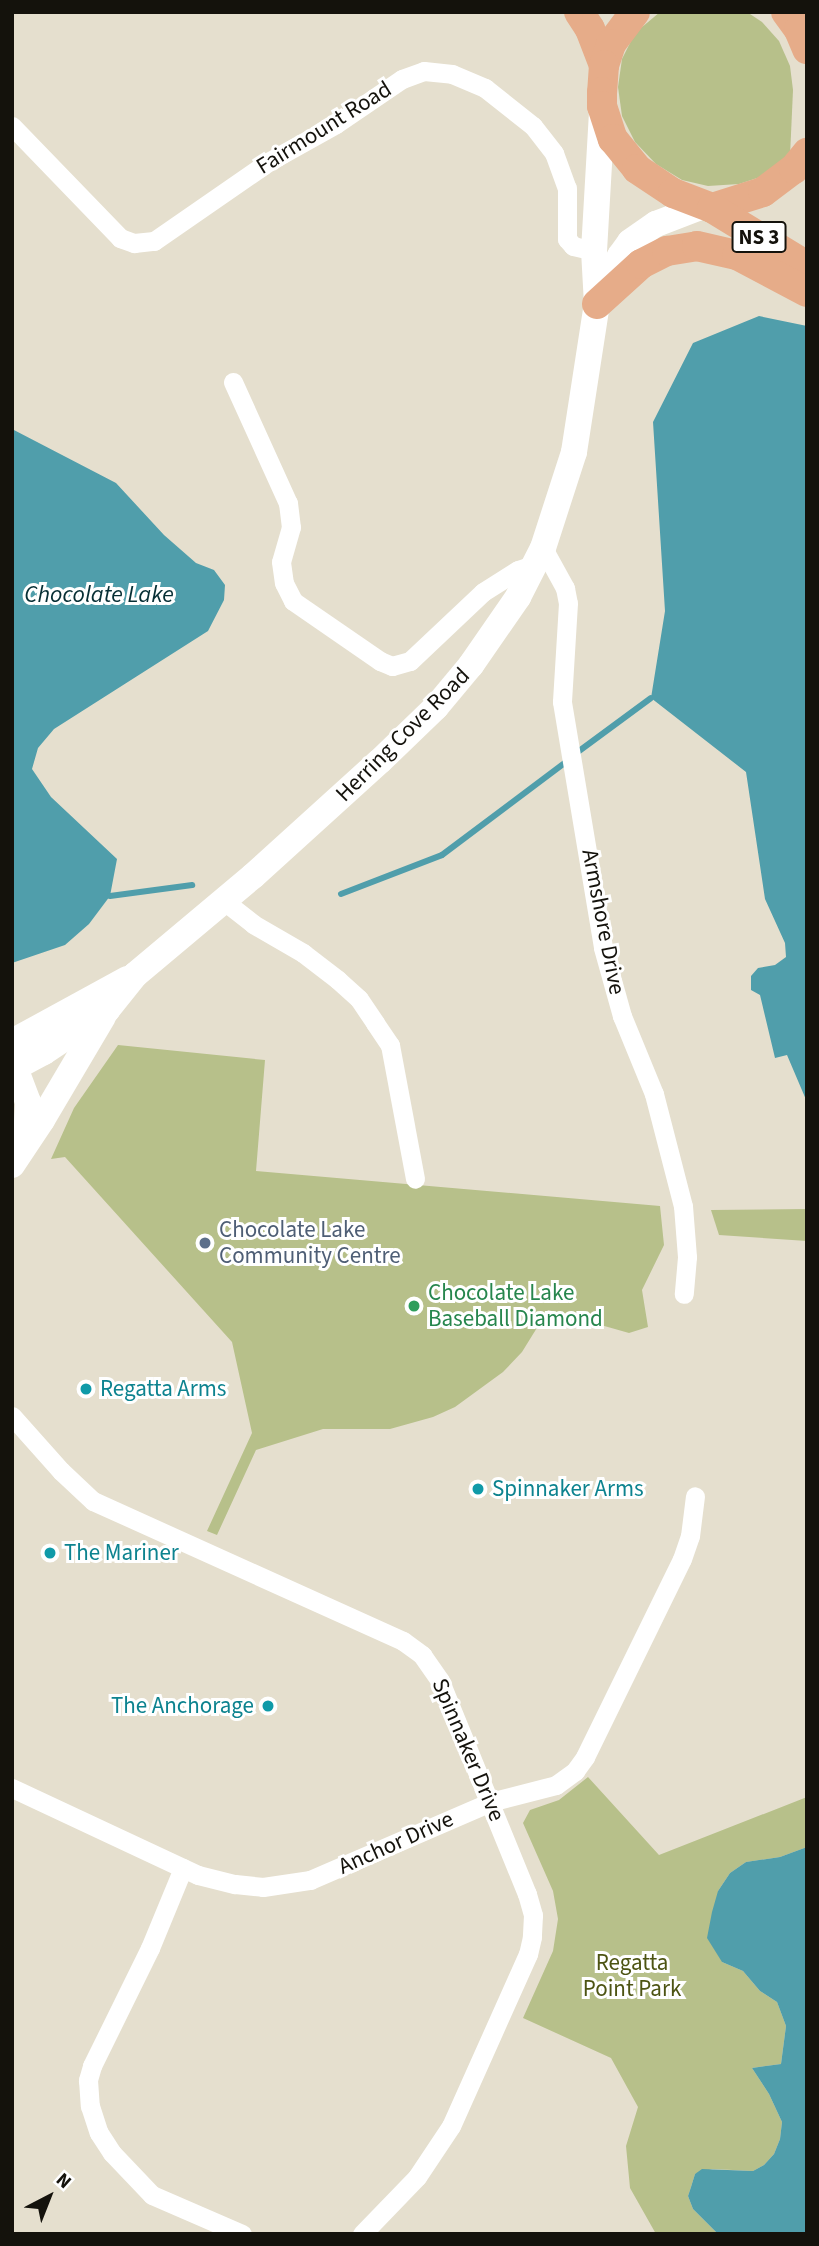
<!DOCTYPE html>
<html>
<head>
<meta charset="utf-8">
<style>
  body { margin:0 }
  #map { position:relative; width:819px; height:2246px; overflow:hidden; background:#e5dfce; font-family:"Source Sans 3",sans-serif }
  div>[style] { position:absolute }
  .green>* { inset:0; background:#b7c08a }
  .water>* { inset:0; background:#509eab }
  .stream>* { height:6px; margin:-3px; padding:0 3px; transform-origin:3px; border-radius:3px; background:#509eab }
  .street>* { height:19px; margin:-9.5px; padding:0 9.5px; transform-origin:9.5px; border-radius:9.5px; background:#fff }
  .secondary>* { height:26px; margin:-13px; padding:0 13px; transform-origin:13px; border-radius:13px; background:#fff }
  .primary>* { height:30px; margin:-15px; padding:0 15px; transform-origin:15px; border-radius:15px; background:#e6ac89 }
  .dots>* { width:19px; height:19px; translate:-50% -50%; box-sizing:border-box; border:4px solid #fff; border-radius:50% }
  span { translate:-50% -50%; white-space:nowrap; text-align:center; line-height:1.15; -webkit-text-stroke:6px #fff; paint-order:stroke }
  .shield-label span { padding:2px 5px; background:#fff; border:2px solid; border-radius:5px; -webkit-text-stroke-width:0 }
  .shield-label { font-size:21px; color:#14120c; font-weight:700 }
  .street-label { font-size:23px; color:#14120c }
  .service-label { font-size:23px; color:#4e5e75 }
  .left { translate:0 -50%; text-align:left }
  .leisure-label { font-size:23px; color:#27864d }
  .culture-label { font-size:23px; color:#0d838f }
  .right { translate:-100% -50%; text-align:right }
  .park-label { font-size:23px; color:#4d5413 }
  .water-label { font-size:24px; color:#072f35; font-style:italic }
  .frame { position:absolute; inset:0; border:14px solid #14120c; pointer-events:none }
  .north { position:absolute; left:14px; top:2162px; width:70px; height:70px; -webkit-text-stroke:5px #fff; paint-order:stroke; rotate:42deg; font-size:19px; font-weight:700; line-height:28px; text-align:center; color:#14120c }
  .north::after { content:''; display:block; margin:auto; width:24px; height:32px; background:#14120c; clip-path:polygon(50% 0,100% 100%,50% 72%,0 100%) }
</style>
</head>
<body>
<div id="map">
  <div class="green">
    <div style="clip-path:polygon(660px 12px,747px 12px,762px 22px,779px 41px,790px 66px,793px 90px,790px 156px,766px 175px,739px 184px,708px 186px,682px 180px,656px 164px,635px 142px,622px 116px,618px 87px,622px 59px,635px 33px)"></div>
    <div style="clip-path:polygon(118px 1045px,265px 1060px,256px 1171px,660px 1206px,664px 1245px,642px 1290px,648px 1327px,629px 1333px,548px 1310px,522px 1352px,503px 1372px,455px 1407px,433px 1417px,390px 1429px,323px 1429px,256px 1450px,217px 1535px,207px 1531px,252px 1433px,232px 1342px,65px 1157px,51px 1159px,74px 1108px)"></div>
    <div style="clip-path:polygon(807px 1209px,807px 1241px,719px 1235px,711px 1210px)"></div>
    <div style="clip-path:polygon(588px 1777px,659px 1855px,807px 1797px,807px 1847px,780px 1857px,746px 1862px,730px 1873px,718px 1891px,722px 1962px,743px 1971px,760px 1991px,777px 2002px,786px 2026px,781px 2064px,752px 2068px,769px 2094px,782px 2122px,780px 2139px,774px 2154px,764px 2165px,753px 2171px,712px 2169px,695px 2174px,691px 2187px,688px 2196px,693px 2209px,718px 2234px,656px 2234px,630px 2188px,626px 2146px,638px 2107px,611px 2058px,523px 2018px,553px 1951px,558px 1919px,553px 1891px,523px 1823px,530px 1810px,559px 1800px)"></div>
  </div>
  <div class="water">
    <div style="clip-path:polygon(759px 316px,807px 326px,807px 1102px,787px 1055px,775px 1058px,760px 995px,751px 990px,751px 976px,758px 968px,775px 965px,786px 957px,785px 943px,765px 899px,746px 772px,651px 698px,665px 611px,653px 422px,693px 343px)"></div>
    <div style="clip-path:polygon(12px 429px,116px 483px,164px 535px,196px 563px,214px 570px,225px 585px,224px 600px,208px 631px,54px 729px,38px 748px,32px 769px,51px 797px,117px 859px,110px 896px,89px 924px,65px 945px,12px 963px)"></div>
    <div style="clip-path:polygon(807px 1847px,807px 2234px,718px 2234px,693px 2209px,688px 2196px,691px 2187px,695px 2174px,702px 2169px,753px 2171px,764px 2165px,774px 2154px,780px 2139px,782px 2122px,769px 2094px,752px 2068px,781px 2064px,786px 2026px,777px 2002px,760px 1991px,743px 1971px,722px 1962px,707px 1938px,712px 1912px,718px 1891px,730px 1873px,746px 1862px,780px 1857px)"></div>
  </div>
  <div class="stream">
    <div style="left:575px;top:754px;width:94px;rotate:-36.4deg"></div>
    <div style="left:341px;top:894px;width:108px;rotate:-21.1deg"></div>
    <div style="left:442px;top:855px;width:156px;rotate:-36.9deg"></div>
    <div style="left:110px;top:896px;width:83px;rotate:-7.6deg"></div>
  </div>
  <div class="street">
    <div style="left:12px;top:126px;width:156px;rotate:46deg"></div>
    <div style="left:120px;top:238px;width:15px;rotate:20deg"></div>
    <div style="left:134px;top:243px;width:20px;rotate:-6deg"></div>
    <div style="left:154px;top:241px;width:139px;rotate:-34.7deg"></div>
    <div style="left:268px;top:162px;width:78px;rotate:-29.2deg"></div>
    <div style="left:336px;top:124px;width:80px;rotate:-34.3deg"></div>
    <div style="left:402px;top:79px;width:23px;rotate:-20deg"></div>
    <div style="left:424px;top:71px;width:28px;rotate:6deg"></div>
    <div style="left:452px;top:74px;width:36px;rotate:23deg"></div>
    <div style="left:485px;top:88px;width:61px;rotate:38.4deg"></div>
    <div style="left:533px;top:126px;width:34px;rotate:52deg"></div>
    <div style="left:554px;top:153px;width:37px;rotate:70deg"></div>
    <div style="left:567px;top:188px;width:51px;rotate:90deg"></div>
    <div style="left:567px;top:239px;width:9px;rotate:49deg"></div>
    <div style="left:573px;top:246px;width:22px;rotate:13deg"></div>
    <div style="left:233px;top:382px;width:133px;rotate:65.6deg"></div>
    <div style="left:288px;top:503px;width:24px;rotate:83deg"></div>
    <div style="left:291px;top:527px;width:36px;rotate:106deg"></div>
    <div style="left:281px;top:562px;width:21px;rotate:82deg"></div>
    <div style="left:284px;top:583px;width:20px;rotate:63deg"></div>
    <div style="left:293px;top:601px;width:106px;rotate:34.6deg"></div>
    <div style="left:380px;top:661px;width:13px;rotate:23deg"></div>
    <div style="left:392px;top:666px;width:19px;rotate:-16deg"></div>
    <div style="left:410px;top:661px;width:100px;rotate:-43.4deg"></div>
    <div style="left:483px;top:592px;width:41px;rotate:-32.2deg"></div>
    <div style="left:518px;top:570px;width:19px;rotate:-18deg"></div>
    <div style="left:543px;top:548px;width:46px;rotate:61.2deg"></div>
    <div style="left:565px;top:588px;width:15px;rotate:79deg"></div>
    <div style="left:568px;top:603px;width:99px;rotate:93.5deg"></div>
    <div style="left:562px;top:702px;width:249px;rotate:80.5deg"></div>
    <div style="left:603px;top:948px;width:71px;rotate:74.4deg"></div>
    <div style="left:622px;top:1016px;width:84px;rotate:67.7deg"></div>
    <div style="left:654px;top:1094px;width:116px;rotate:75.5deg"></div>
    <div style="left:683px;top:1206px;width:51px;rotate:85.5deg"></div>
    <div style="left:687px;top:1257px;width:37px;rotate:95deg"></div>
    <div style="left:224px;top:901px;width:37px;rotate:38deg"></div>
    <div style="left:253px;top:924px;width:58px;rotate:30.1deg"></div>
    <div style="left:303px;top:953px;width:44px;rotate:37.6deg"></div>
    <div style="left:338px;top:980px;width:28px;rotate:42deg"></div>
    <div style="left:359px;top:999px;width:29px;rotate:56deg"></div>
    <div style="left:375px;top:1023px;width:27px;rotate:56deg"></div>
    <div style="left:390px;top:1045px;width:136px;rotate:79.4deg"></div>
    <div style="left:12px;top:1416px;width:74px;rotate:48.3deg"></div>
    <div style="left:61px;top:1471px;width:44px;rotate:43.2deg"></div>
    <div style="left:93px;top:1501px;width:340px;rotate:24.3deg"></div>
    <div style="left:403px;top:1641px;width:24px;rotate:36deg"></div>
    <div style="left:422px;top:1655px;width:32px;rotate:55deg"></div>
    <div style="left:440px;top:1681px;width:230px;rotate:67.8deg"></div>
    <div style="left:527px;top:1894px;width:22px;rotate:74deg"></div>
    <div style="left:533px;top:1915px;width:22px;rotate:93deg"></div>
    <div style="left:532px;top:1937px;width:17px;rotate:103deg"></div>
    <div style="left:528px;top:1954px;width:188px;rotate:114.1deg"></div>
    <div style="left:451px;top:2126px;width:61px;rotate:123.7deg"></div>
    <div style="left:417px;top:2177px;width:79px;rotate:134deg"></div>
    <div style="left:12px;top:1788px;width:205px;rotate:25.1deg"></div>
    <div style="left:198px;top:1875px;width:38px;rotate:14deg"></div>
    <div style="left:235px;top:1884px;width:28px;rotate:6deg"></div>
    <div style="left:263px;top:1887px;width:48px;rotate:-8.5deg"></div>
    <div style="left:310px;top:1880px;width:196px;rotate:-23.4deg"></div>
    <div style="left:490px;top:1802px;width:68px;rotate:-14.4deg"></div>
    <div style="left:556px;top:1785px;width:24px;rotate:-36deg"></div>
    <div style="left:575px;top:1771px;width:17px;rotate:-54deg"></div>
    <div style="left:585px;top:1757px;width:220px;rotate:-63.9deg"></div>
    <div style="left:682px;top:1559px;width:24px;rotate:-71deg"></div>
    <div style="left:690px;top:1536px;width:40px;rotate:-82.9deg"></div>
    <div style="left:183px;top:1868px;width:87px;rotate:112.4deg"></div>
    <div style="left:150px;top:1948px;width:131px;rotate:116.2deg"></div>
    <div style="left:92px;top:2066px;width:15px;rotate:106deg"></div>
    <div style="left:88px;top:2080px;width:26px;rotate:86deg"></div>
    <div style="left:90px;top:2106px;width:28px;rotate:72deg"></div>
    <div style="left:99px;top:2133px;width:24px;rotate:57deg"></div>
    <div style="left:112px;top:2153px;width:58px;rotate:46.4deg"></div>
    <div style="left:152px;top:2195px;width:98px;rotate:23.4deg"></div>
  </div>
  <div class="secondary">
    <div style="left:599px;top:299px;width:48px;rotate:-64deg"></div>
    <div style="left:620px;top:256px;width:17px;rotate:-54deg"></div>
    <div style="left:630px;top:242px;width:32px;rotate:-35deg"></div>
    <div style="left:656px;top:224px;width:50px;rotate:-21deg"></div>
    <div style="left:12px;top:1042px;width:131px;rotate:-28.7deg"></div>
    <div style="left:12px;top:1060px;width:45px;rotate:69.1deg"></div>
    <div style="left:28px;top:1102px;width:40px;rotate:92.9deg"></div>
    <div style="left:12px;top:1069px;width:36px;rotate:-28deg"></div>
    <div style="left:44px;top:1052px;width:76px;rotate:-33.7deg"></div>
    <div style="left:107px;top:1010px;width:45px;rotate:-51.3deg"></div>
    <div style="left:135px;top:975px;width:154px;rotate:-40deg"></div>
    <div style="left:253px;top:876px;width:171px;rotate:-42.2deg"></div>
    <div style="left:380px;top:761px;width:78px;rotate:-44deg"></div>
    <div style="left:436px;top:707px;width:55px;rotate:-50.2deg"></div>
    <div style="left:471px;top:665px;width:83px;rotate:-55.3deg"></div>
    <div style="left:518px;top:597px;width:55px;rotate:-63deg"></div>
    <div style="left:543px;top:548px;width:101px;rotate:-72.1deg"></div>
    <div style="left:574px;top:452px;width:150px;rotate:-81.2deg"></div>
    <div style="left:597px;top:304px;width:53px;rotate:-93.2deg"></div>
    <div style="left:594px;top:251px;width:140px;rotate:-86.7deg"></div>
    <div style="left:12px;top:1165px;width:54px;rotate:-56.3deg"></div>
    <div style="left:42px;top:1120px;width:120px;rotate:-59.4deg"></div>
  </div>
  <div class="primary">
    <div style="left:579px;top:12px;width:20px;rotate:57deg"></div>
    <div style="left:590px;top:29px;width:39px;rotate:69deg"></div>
    <div style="left:635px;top:12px;width:40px;rotate:127deg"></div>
    <div style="left:611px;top:44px;width:22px;rotate:108deg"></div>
    <div style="left:604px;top:65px;width:27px;rotate:94deg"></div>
    <div style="left:602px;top:92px;width:14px;rotate:90deg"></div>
    <div style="left:602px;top:106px;width:35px;rotate:72deg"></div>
    <div style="left:613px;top:139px;width:38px;rotate:51deg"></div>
    <div style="left:637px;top:169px;width:43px;rotate:33.7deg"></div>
    <div style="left:673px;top:193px;width:42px;rotate:21deg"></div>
    <div style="left:712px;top:208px;width:53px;rotate:-17.4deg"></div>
    <div style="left:763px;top:192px;width:39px;rotate:-37deg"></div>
    <div style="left:794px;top:169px;width:21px;rotate:-51deg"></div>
    <div style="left:786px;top:12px;width:22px;rotate:54deg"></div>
    <div style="left:799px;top:30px;width:21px;rotate:67deg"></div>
    <div style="left:712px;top:208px;width:111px;rotate:31.4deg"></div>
    <div style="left:597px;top:304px;width:59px;rotate:-42.3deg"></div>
    <div style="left:641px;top:264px;width:29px;rotate:-27deg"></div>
    <div style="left:667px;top:251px;width:30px;rotate:-9deg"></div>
    <div style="left:697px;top:246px;width:41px;rotate:12.7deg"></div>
    <div style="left:737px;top:255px;width:79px;rotate:27.9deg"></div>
  </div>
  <div class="dots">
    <div style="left:205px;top:1243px;background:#5c6f8a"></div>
    <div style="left:414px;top:1306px;background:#2e9e5b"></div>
    <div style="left:86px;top:1389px;background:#0f9aa8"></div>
    <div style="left:478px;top:1489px;background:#0f9aa8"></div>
    <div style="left:50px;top:1553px;background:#0f9aa8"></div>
    <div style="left:268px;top:1706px;background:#0f9aa8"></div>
  </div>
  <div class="shield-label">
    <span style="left:759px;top:237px">NS 3</span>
  </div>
  <div class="street-label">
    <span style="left:324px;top:128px;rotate:-32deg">Fairmount Road</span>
    <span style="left:403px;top:735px;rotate:-45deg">Herring Cove Road</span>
    <span style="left:603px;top:922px;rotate:79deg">Armshore Drive</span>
    <span style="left:468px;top:1750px;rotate:67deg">Spinnaker Drive</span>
    <span style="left:396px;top:1843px;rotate:-24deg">Anchor Drive</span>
  </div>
  <div class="service-label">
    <span class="left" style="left:219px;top:1243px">Chocolate Lake<br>Community Centre</span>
  </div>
  <div class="leisure-label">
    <span class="left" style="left:428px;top:1306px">Chocolate Lake<br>Baseball Diamond</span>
  </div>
  <div class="culture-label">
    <span class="left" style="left:100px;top:1389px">Regatta Arms</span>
    <span class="left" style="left:492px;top:1489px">Spinnaker Arms</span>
    <span class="left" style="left:64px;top:1553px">The Mariner</span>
    <span class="right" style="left:254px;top:1706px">The Anchorage</span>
  </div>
  <div class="park-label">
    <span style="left:632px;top:1976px">Regatta<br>Point Park</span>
  </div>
  <div class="water-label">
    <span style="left:99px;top:595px">Chocolate Lake</span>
  </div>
  <div class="frame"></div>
  <div class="north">N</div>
</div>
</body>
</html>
